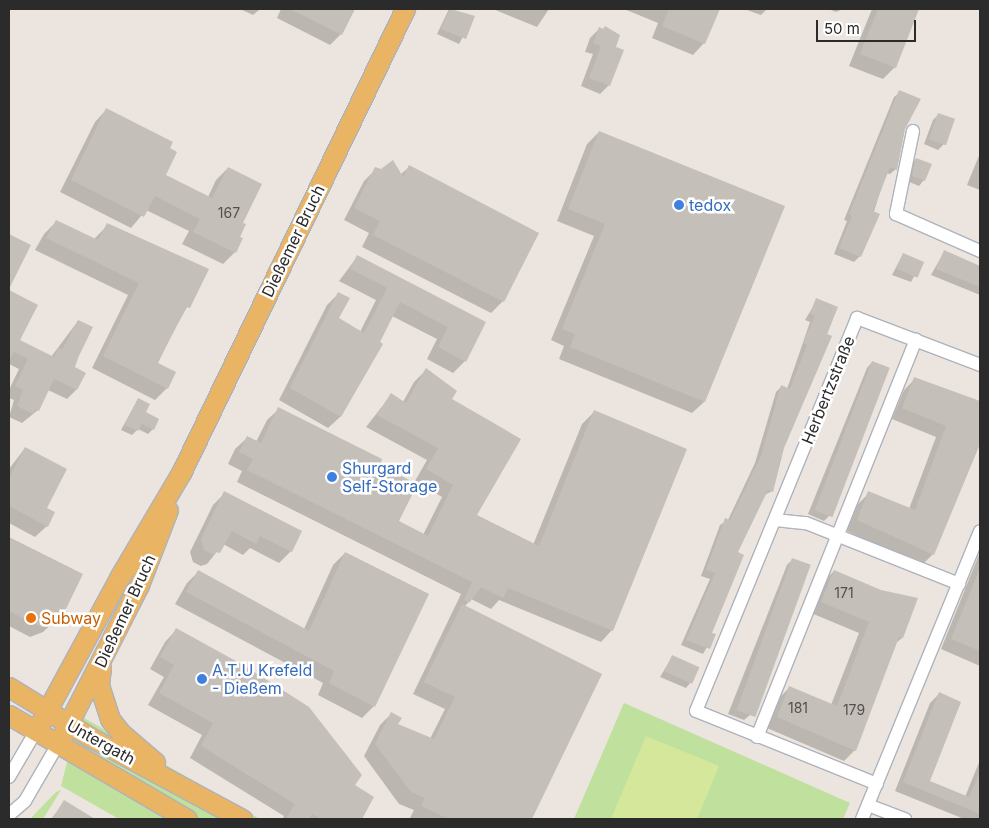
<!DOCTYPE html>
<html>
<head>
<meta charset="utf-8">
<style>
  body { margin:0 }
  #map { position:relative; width:989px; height:828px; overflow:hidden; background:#ece4de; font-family:Inter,sans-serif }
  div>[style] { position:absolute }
  .green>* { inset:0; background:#c0e09d }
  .pitch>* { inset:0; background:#d4e79a }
  .shadow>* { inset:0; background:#0003 }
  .building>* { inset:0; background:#c5bfb9; transform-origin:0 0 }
  .roads { filter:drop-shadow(1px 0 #aeb3bb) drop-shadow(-1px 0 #aeb3bb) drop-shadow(0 1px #aeb3bb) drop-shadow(0 -1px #aeb3bb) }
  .street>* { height:12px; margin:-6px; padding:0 6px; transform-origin:6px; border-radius:6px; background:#fff }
  .primary>* { height:19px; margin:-9.5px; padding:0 9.5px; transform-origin:9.5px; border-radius:9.5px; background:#eab465 }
  .dots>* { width:14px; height:14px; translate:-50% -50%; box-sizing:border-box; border:2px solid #fff; border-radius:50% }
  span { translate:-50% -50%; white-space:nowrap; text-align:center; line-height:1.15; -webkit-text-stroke:5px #fff; paint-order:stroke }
  .number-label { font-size:14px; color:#52504e }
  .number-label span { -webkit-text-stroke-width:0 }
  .shop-label { font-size:16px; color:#366cbe }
  .left { translate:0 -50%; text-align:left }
  .street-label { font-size:16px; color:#2b2b2b }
  .food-label { font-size:16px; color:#c56008 }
  .frame { position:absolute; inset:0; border:10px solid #2b2b2b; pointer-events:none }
  .scale { position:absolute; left:816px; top:20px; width:100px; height:22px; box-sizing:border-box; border:2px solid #2b2b2b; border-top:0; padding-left:6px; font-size:15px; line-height:18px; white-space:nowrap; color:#2b2b2b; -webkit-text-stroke:4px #fff; paint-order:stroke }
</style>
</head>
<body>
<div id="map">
  <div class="green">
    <div style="clip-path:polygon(624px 703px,850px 803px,843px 819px,574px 819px)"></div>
    <div style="clip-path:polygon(79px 715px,260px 819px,119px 819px,61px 786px)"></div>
    <div style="clip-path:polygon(61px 790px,43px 819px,30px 819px,56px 792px)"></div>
  </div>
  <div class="pitch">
    <div style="clip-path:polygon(646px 736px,719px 766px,697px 819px,611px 819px)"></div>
  </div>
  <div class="shadow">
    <div style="clip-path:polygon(240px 9px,260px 9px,253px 15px)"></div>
    <div style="clip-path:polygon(281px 9px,354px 9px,341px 34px,330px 45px,277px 18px)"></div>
    <div style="clip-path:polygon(449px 9px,474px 16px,459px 44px,437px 34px)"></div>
    <div style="clip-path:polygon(493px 9px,549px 9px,537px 27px)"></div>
    <div style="clip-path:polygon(624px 9px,719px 9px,704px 43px,693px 55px,652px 38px,658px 23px)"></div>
    <div style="clip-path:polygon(744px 9px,767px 9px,761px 15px)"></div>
    <div style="clip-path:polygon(828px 9px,843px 9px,836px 12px)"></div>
    <div style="clip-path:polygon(872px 9px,918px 9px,895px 67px,883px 79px,849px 66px)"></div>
    <div style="clip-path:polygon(599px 29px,614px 48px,609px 85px,600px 94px,581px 86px,593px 54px,585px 52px,590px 38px)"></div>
    <div style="clip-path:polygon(900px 92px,904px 129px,896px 169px,890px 174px,886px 173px,860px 256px,854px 262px,834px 254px,847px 221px,844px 220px,894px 97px)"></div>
    <div style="clip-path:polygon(106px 110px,168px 149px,164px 176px,208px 197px,216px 180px,228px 168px,241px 223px,235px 252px,223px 264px,182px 244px,189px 231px,146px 210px,131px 228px,60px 192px,95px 122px)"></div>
    <div style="clip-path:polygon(939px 114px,944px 144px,938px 150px,924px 144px,933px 120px)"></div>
    <div style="clip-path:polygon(599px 132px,704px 402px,692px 413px,559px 359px,564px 346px,551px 340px,594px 236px,557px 221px,587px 144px)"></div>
    <div style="clip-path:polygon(980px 153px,980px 190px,967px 185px)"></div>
    <div style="clip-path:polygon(916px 159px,924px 180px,919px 186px,907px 181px,911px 165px)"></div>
    <div style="clip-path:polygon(409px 167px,537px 234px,503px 301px,491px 313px,362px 247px,369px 233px,344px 220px,364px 181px,376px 169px,400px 175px)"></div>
    <div style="clip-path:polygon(56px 222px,94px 239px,108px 225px,207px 270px,156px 364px,167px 388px,155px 400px,92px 368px,128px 295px,35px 250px,44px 234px)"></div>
    <div style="clip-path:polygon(9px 236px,29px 246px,9px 286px)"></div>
    <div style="clip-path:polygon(944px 252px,980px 267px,980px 295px,931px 275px)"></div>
    <div style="clip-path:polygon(903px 254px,922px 262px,911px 282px,892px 275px)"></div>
    <div style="clip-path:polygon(357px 257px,485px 323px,465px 361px,453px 373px,427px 359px,437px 339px,392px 316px,378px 342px,382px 345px,340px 417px,328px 428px,279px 400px,327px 305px,338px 294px,338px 319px,360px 332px,376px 300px,339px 281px)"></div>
    <div style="clip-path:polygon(9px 292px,36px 305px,18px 341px,51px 357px,78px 321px,74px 368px,76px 390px,67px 399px,48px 390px,38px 410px,22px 423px,9px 417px,14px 400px,9px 398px,9px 390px,19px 369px,9px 364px)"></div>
    <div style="clip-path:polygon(817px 300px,837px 308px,783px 447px,772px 491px,763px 496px,736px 553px,711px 634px,714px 635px,703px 654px,681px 645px,710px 579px,701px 576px,720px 525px,728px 520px,755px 463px,776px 392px,781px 387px,787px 389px,810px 322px,805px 320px)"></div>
    <div style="clip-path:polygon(872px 362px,830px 515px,824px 521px,808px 514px,867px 368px)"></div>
    <div style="clip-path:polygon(426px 370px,450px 400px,475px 516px,533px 545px,582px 424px,594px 412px,612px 630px,601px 642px,499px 600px,491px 609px,471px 599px,465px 606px,601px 675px,531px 819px,413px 819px,410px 818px,414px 810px,399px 804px,364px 756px,380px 725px,391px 714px,396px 724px,430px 739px,445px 709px,413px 694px,461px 594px,237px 482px,242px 471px,228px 464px,235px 449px,247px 438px,256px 442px,267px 420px,279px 409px,379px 462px,391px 472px,397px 522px,423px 535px,442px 497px,415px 481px,427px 460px,366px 427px,391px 395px,403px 402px,414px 382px)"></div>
    <div style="clip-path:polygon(915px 379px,980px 403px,980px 439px,933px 554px,922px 565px,847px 531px,858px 504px,869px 493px,909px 509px,936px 437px,892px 419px,904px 390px)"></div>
    <div style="clip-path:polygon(138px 399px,153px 429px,148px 434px,138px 429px,132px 435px,121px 430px)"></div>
    <div style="clip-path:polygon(25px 448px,47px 526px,35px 537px,9px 523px,9px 469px)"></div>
    <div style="clip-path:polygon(225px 493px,291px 551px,279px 563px,250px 548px,243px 555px,223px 544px,207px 564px,201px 566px,193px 562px,190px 552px,213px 505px)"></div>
    <div style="clip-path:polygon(9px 539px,81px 575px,62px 614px,43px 632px,30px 637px,9px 626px)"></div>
    <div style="clip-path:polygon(980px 552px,980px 666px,941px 649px)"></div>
    <div style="clip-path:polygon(345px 553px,374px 706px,362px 718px,318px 695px,323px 683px,175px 604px,187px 583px,199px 571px,304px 629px,333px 565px)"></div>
    <div style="clip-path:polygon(793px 559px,809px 566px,750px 715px,744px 720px,728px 714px,787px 565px)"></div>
    <div style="clip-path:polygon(834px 571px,902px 638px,895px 644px,855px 750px,844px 761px,767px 728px,778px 699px,789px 688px,831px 705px,859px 633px,811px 613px,823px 582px)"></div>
    <div style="clip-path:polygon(176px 630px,353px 785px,372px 797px,360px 819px,282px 819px,284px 816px,190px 758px,202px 735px,148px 705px,164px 677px,150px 669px,165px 642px)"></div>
    <div style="clip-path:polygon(672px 657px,691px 682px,686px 688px,660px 677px)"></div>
    <div style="clip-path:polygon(939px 694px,928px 782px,965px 797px,980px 760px,980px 819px,964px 819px,895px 791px,930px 703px)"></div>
    <div style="clip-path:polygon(65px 802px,85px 815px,82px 819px,51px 819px)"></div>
  </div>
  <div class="building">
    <div style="clip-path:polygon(290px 9px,355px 9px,342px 35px)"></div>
    <div style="clip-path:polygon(450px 9px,475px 16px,466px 39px,441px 29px)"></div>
    <div style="clip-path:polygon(669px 9px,720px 9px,705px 44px,662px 26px)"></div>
    <div style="clip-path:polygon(878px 9px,919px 9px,896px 68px,860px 54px)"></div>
    <div style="clip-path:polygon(605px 26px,620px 35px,616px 47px,624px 50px,610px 86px,589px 78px,601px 46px,593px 43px,599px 27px,603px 29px)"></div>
    <div style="clip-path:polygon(899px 90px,921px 99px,905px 129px,897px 170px,890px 167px,873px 211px,880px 214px,861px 257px,839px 248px,852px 216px,849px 214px)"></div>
    <div style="clip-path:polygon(106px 108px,173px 142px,170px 148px,177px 152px,166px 175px,212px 198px,228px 167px,262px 184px,243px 223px,246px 224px,240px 237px,243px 238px,236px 253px,193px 232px,200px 219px,155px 196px,144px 217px,71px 180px)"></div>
    <div style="left:938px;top:113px;width:18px;height:28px;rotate:19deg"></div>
    <div style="clip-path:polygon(599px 131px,785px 206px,705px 402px,570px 347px,575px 334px,562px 329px,605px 224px,568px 209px)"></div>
    <div style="clip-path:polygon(916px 158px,932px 164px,925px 181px,912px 176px)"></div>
    <div style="clip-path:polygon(393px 160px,403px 177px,409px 165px,539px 233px,504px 302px,373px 235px,380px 221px,354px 208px,375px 167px,381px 169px)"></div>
    <div style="clip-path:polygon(56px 220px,98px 240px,107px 223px,209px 269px,190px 308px,186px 307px,158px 363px,176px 372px,168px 389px,103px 356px,139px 283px,46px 238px)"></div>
    <div style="clip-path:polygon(9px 234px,31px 245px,9px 289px)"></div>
    <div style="clip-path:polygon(944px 250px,980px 266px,980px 287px,936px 269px)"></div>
    <div style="left:903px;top:253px;width:23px;height:17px;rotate:23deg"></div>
    <div style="clip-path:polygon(357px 255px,486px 322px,466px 362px,438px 347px,448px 327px,400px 302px,380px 342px,383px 344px,341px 417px,290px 388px,338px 292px,350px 298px,339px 318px,364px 333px,387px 288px,350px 269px)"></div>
    <div style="clip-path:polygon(9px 290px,38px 305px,20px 340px,54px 357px,59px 348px,62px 350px,78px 320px,93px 327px,78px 358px,75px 367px,86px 373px,77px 390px,54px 379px,39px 411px,35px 409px,33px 414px,17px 406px,23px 390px,15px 386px,28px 359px,14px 352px,9px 361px)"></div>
    <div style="clip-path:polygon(816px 298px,838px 307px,827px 334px,832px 336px,784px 448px,773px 492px,768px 490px,738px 552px,744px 555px,712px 633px,716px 634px,710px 649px,686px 640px,715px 573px,706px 570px,725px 518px,730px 520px,761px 456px,781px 385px,790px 389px,807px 345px,803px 343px,815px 316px,810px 314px)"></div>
    <div style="left:872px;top:361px;width:19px;height:160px;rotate:21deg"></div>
    <div style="clip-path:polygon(426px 368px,457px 391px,452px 399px,521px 439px,477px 515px,539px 546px,594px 410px,687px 449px,613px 631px,508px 588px,503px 598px,481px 587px,469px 603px,464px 600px,472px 582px,247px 470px,253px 459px,239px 452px,247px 436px,261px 443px,278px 407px,382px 459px,381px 462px,394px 468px,392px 471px,413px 482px,411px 487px,415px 489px,399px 521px,428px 536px,453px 485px,426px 469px,438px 448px,377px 415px,391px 393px,406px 403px)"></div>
    <div style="clip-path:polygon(914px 377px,980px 401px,980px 444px,934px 555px,857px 520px,868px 491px,915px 510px,946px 426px,902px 408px)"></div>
    <div style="clip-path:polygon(138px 398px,150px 404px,146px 412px,159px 419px,154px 430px,142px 424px,138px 431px,125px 425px)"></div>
    <div style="clip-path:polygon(25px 447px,67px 469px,47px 508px,55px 512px,48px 527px,9px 506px,9px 478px)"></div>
    <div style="clip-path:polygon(224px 491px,302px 531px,292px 552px,260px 536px,256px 544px,232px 531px,220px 553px,216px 552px,214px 555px,204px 550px,201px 539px)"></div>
    <div style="clip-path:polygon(9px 537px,83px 574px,63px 615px,59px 613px,55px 622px,41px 627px,9px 611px)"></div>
    <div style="clip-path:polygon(345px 552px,429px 594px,375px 707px,329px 683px,334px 671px,186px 592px,198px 570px,309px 631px)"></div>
    <div style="left:792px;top:558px;width:20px;height:162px;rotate:20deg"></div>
    <div style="clip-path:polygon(980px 568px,980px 651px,951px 639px)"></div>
    <div style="clip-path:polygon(834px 570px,881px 590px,918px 598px,903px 638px,899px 637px,856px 751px,777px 717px,789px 686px,837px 706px,869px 622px,821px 602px)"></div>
    <div style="clip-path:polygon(462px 604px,602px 674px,532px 819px,449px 819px,421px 806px,425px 798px,411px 792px,375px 744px,391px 712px,402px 718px,398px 724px,434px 739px,455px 697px,424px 682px)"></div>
    <div style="clip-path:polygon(176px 628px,245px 666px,309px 707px,362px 775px,355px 785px,374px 797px,362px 819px,321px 819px,312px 814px,309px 819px,286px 819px,295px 804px,201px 746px,213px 723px,159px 693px,174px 665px,160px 657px)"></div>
    <div style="left:672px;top:655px;width:30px;height:18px;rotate:24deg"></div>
    <div style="clip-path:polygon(939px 692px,961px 702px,930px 781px,969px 797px,980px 771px,980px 814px,903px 782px)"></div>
    <div style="clip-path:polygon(64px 800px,95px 819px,52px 819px)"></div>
  </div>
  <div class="roads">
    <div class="street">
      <div style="left:913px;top:131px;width:85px;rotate:101.6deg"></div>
      <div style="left:896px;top:214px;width:92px;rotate:23.8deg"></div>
      <div style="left:775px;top:520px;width:31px;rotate:6deg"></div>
      <div style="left:806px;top:523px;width:165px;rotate:21.7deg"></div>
      <div style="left:757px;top:737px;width:428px;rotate:-68.2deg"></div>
      <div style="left:9px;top:777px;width:53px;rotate:-59.6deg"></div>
      <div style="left:877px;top:784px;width:195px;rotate:-158deg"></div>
      <div style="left:696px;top:711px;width:425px;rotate:-67.7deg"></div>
      <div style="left:857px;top:318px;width:132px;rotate:20.9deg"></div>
      <div style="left:868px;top:805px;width:40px;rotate:21deg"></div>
      <div style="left:9px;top:815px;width:21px;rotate:-41deg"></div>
      <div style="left:25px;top:801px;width:66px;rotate:-59.9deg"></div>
      <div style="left:862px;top:819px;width:311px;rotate:-67.7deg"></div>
    </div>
    <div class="primary">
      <div style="left:101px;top:668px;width:17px;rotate:97deg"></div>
      <div style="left:99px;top:685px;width:36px;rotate:72deg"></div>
      <div style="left:110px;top:719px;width:18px;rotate:52deg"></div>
      <div style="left:121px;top:733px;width:45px;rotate:40.5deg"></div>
      <div style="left:9px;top:687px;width:95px;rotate:31.7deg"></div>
      <div style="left:90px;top:737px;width:173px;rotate:28.3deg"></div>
      <div style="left:9px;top:715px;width:206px;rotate:30.3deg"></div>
      <div style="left:36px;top:731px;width:176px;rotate:-61.5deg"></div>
      <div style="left:120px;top:576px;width:120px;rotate:-59.4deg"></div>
      <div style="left:181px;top:473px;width:515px;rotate:-64.23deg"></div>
      <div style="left:58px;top:744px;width:178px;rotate:-63deg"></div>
      <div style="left:139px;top:585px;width:80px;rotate:-68.9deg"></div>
    </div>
  </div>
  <div class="dots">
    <div style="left:679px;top:205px;background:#3f7fe0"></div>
    <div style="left:332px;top:477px;background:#3f7fe0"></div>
    <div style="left:31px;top:618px;background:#e8710a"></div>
    <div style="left:202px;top:679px;background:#3f7fe0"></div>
  </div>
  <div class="number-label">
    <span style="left:229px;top:213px">167</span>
    <span style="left:844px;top:593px">171</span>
    <span style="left:798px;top:708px">181</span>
    <span style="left:854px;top:710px">179</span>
  </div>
  <div class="shop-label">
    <span class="left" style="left:689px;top:205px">tedox</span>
    <span class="left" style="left:342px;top:477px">Shurgard<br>Self-Storage</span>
    <span class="left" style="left:212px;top:679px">A.T.U Krefeld<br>- Dießem</span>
  </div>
  <div class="street-label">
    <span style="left:293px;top:241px;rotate:-64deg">Dießemer Bruch</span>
    <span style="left:828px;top:390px;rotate:-68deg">Herbertzstraße</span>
    <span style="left:125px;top:611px;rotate:-65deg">Dießemer Bruch</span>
    <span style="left:101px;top:742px;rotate:29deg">Untergath</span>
  </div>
  <div class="food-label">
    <span class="left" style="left:41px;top:618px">Subway</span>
  </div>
  <div class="frame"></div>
  <div class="scale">50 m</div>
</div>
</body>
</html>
